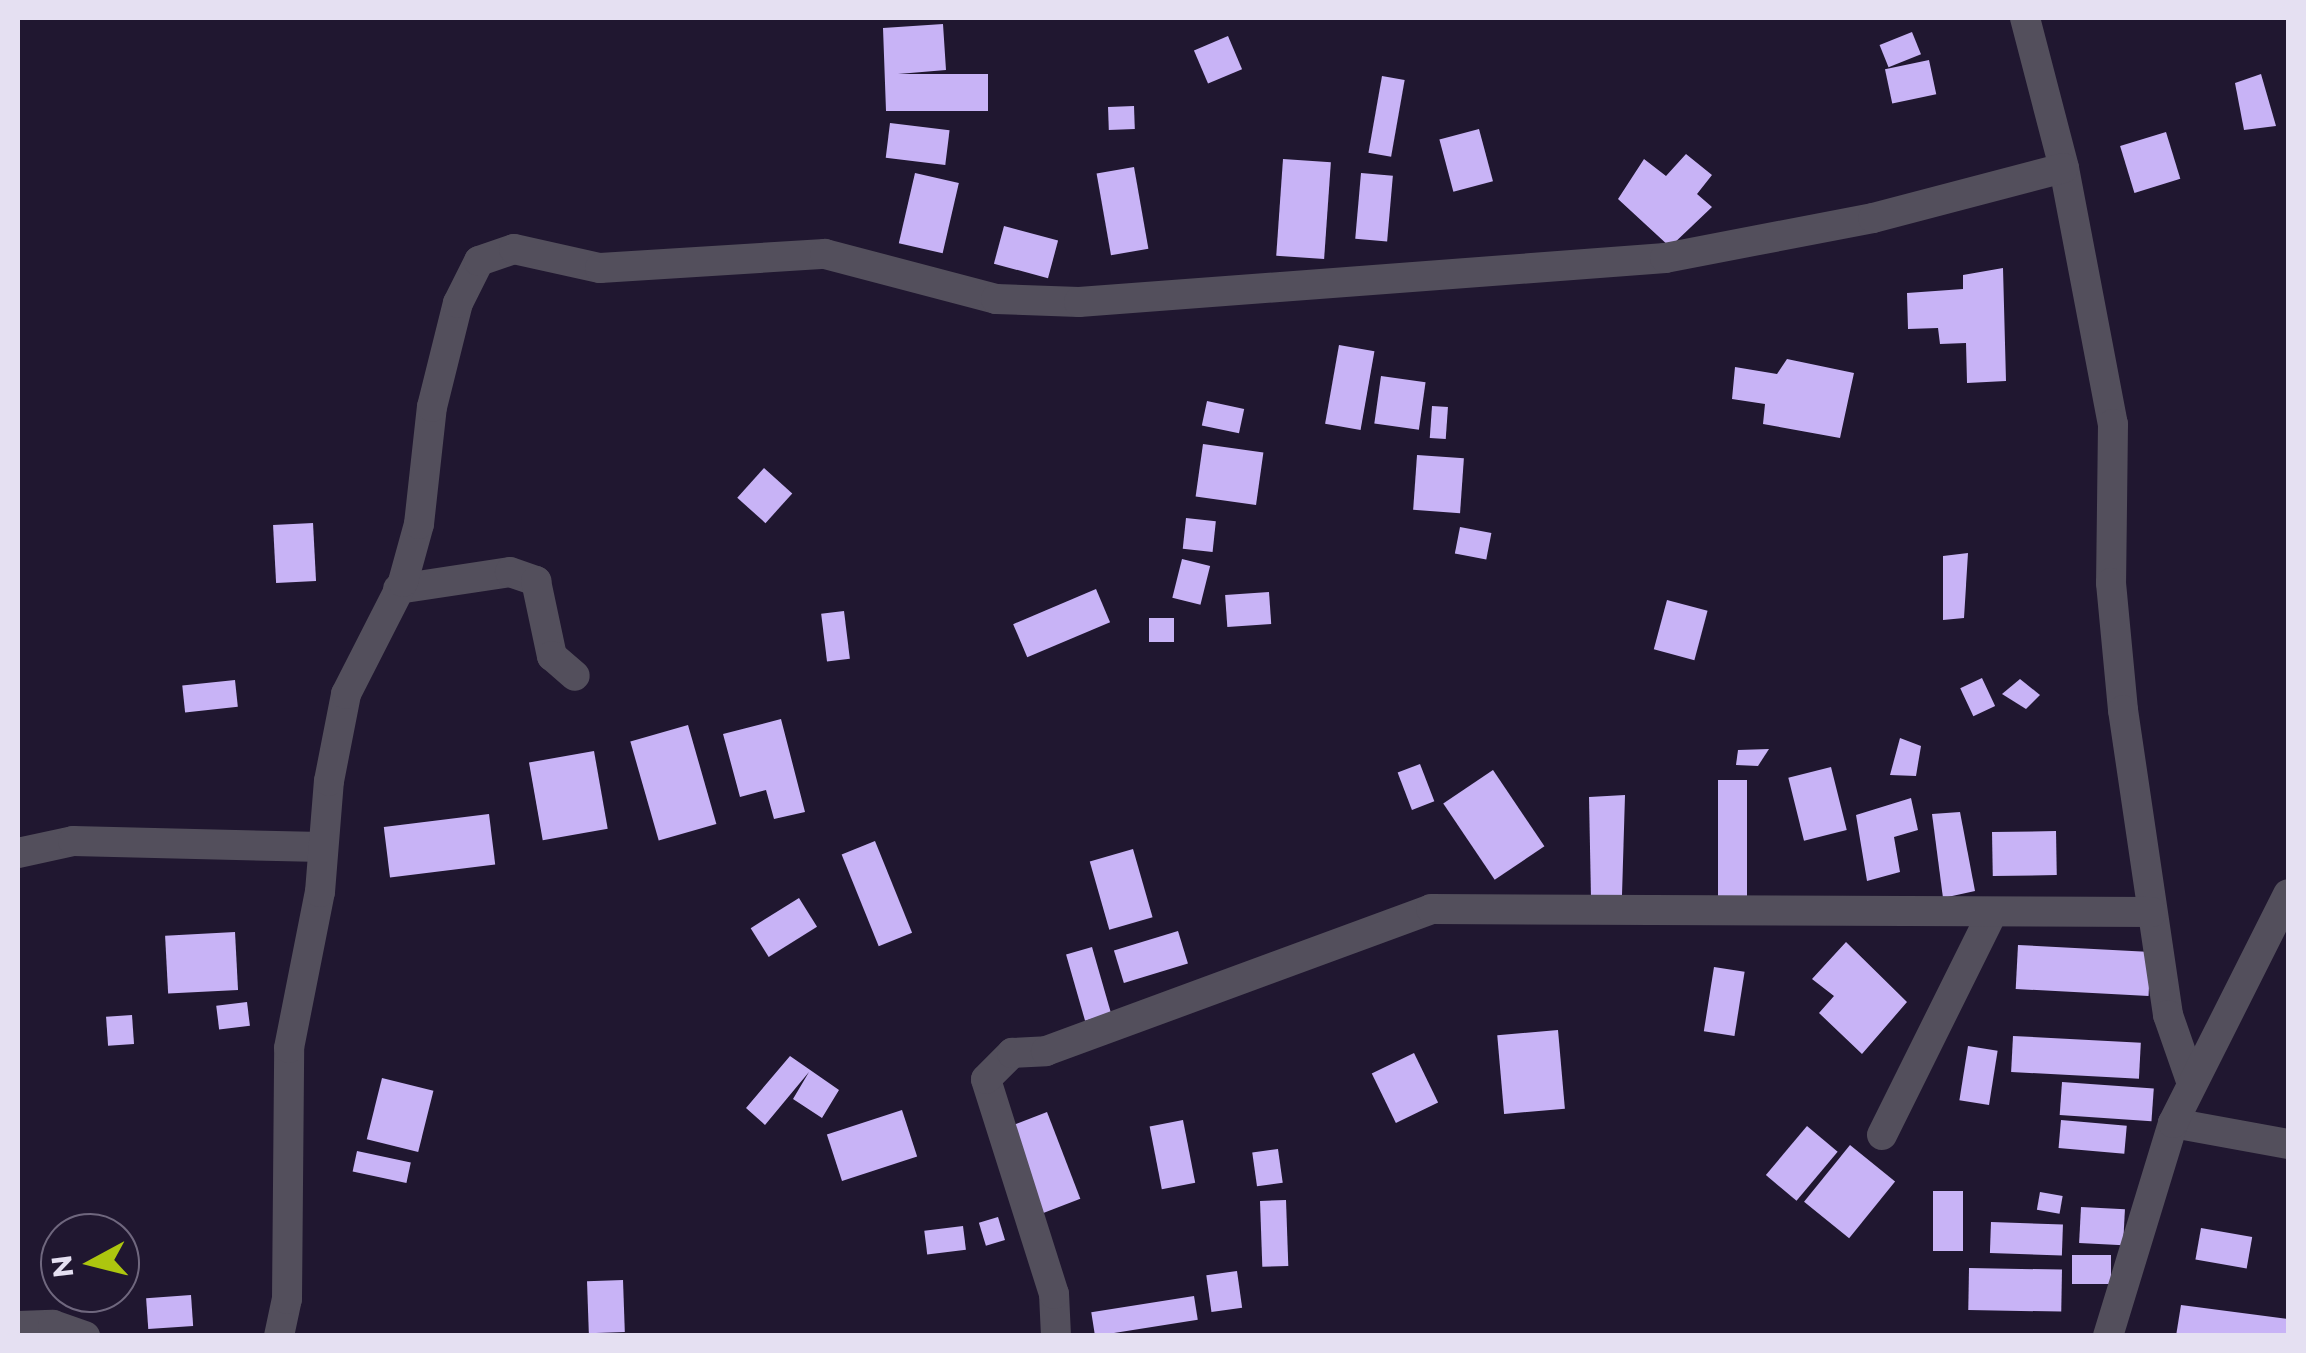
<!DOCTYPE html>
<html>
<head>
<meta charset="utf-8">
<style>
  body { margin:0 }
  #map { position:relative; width:2306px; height:1353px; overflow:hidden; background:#201730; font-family:Montserrat,sans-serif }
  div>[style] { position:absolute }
  .building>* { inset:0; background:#c8b3f6; transform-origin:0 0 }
  .street>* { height:30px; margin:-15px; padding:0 15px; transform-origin:15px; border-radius:15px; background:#534f5c }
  span { translate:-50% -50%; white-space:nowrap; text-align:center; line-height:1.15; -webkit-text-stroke:10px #201730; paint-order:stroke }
  .frame { position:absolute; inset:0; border:20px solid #e5e0f2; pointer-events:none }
  .north { position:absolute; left:40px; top:1213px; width:100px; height:100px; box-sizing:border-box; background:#201730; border:2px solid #6f677e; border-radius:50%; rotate:263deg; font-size:28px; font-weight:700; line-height:40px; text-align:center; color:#e5e0f2 }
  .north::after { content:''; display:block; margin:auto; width:35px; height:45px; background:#adc60f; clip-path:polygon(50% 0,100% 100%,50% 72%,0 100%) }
</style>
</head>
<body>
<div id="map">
  <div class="building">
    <div style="clip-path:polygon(943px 24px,946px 70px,898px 74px,988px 74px,988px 111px,886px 111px,883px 28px)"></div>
    <div style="left:1912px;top:32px;width:24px;height:35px;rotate:68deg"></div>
    <div style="left:1228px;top:36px;width:36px;height:37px;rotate:67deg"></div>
    <div style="left:1929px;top:60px;width:35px;height:45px;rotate:78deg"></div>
    <div style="clip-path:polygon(2261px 74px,2276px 126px,2244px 130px,2235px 83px)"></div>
    <div style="left:1382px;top:76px;width:23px;height:78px;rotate:10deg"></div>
    <div style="left:1134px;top:106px;width:23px;height:26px;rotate:88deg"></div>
    <div style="left:890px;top:123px;width:60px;height:35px;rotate:7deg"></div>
    <div style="left:1479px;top:129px;width:54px;height:41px;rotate:75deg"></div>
    <div style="left:2166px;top:132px;width:49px;height:48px;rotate:73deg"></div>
    <div style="clip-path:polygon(1686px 154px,1712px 175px,1697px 194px,1712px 207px,1670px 247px,1618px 199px,1644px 159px,1666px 176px)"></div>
    <div style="left:1283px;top:159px;width:48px;height:97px;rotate:4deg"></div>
    <div style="left:1134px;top:167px;width:83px;height:38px;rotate:80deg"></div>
    <div style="left:915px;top:173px;width:45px;height:72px;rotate:13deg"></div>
    <div style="left:1361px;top:173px;width:32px;height:66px;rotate:5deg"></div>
    <div style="left:1004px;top:226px;width:56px;height:39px;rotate:15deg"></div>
    <div style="clip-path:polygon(2003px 268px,2006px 381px,1967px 383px,1966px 343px,1940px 344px,1938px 328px,1908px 329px,1907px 293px,1963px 289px,1963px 275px)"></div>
    <div style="left:1339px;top:345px;width:36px;height:80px;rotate:10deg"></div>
    <div style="clip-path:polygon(1787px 359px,1854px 373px,1840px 438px,1763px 424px,1765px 404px,1732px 399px,1735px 367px,1777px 374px)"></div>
    <div style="left:1381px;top:376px;width:45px;height:48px;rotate:8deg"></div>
    <div style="left:1207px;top:401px;width:38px;height:25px;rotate:12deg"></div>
    <div style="left:1432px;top:406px;width:16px;height:32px;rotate:4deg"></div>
    <div style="left:1203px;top:444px;width:61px;height:53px;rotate:8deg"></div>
    <div style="left:1417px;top:455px;width:47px;height:55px;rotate:4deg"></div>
    <div style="left:764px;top:468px;width:38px;height:40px;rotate:42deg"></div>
    <div style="left:1186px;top:518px;width:30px;height:31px;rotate:6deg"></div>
    <div style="left:313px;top:523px;width:58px;height:40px;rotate:87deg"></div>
    <div style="left:1460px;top:527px;width:32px;height:27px;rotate:11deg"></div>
    <div style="clip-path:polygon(1968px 553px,1964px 618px,1943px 620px,1943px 556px)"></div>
    <div style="left:1182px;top:559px;width:29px;height:40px;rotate:14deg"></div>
    <div style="left:1096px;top:589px;width:36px;height:90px;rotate:67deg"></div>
    <div style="left:1269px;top:592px;width:32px;height:44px;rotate:86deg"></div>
    <div style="left:1667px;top:600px;width:42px;height:51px;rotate:15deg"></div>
    <div style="left:844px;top:611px;width:48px;height:23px;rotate:83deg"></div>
    <div style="left:1174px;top:618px;width:24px;height:25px;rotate:90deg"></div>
    <div style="left:1982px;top:678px;width:31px;height:24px;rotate:65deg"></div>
    <div style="clip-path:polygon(2020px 679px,2040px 695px,2026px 709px,2002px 694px)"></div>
    <div style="left:235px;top:680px;width:27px;height:53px;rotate:84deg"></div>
    <div style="clip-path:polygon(781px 719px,805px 812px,774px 819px,766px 790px,740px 797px,723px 734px)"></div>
    <div style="left:688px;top:725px;width:103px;height:60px;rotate:74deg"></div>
    <div style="clip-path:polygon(1900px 738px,1921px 746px,1916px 776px,1890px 775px)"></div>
    <div style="clip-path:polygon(1769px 749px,1758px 766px,1736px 765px,1738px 750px)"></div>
    <div style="left:594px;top:751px;width:79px;height:66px;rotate:80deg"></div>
    <div style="left:1420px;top:764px;width:40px;height:24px;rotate:69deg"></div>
    <div style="left:1831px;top:767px;width:65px;height:44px;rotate:76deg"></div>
    <div style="left:1493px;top:770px;width:92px;height:60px;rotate:56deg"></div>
    <div style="left:1718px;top:780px;width:29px;height:118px"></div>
    <div style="clip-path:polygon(1625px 795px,1622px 895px,1591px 898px,1589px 797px)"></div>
    <div style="clip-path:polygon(1911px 798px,1918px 830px,1894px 837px,1900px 872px,1867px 881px,1856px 815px)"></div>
    <div style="clip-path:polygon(1960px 812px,1975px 891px,1943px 898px,1932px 814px)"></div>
    <div style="left:489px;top:814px;width:51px;height:106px;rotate:83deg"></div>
    <div style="left:2056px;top:831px;width:44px;height:64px;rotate:89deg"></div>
    <div style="left:875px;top:841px;width:99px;height:36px;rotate:68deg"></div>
    <div style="left:1133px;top:849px;width:71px;height:45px;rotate:74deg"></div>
    <div style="left:799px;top:898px;width:34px;height:57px;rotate:58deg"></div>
    <div style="left:1178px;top:931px;width:34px;height:67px;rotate:73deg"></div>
    <div style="left:235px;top:932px;width:58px;height:70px;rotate:87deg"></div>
    <div style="clip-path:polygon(1846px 942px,1907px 1002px,1862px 1054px,1819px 1013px,1834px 996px,1812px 979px)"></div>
    <div style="left:2018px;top:945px;width:133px;height:44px;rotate:3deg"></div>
    <div style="left:1092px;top:947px;width:69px;height:27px;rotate:74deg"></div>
    <div style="left:1714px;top:967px;width:31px;height:65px;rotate:9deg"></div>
    <div style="left:247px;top:1002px;width:24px;height:31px;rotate:83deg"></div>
    <div style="left:132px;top:1015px;width:29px;height:26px;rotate:86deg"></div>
    <div style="left:1558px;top:1030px;width:79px;height:61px;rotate:85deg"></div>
    <div style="left:2013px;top:1036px;width:128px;height:36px;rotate:3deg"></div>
    <div style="left:1968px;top:1046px;width:30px;height:55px;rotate:9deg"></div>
    <div style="left:1414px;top:1053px;width:55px;height:47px;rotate:64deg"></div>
    <div style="clip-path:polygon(790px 1056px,839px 1090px,822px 1118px,793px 1099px,809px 1072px,765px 1125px,746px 1108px)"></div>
    <div style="left:382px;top:1078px;width:53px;height:63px;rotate:14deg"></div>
    <div style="left:2062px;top:1082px;width:92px;height:33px;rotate:4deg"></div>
    <div style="left:902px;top:1110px;width:49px;height:79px;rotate:72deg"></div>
    <div style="left:1047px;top:1112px;width:93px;height:48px;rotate:69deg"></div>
    <div style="left:1183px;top:1120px;width:64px;height:34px;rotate:79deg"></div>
    <div style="left:2061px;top:1120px;width:66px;height:28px;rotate:5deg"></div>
    <div style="left:1807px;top:1126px;width:40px;height:64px;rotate:40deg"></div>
    <div style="left:1850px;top:1145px;width:58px;height:73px;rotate:39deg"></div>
    <div style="left:1278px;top:1149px;width:34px;height:26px;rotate:82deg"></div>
    <div style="left:357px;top:1151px;width:55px;height:21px;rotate:12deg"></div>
    <div style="left:1933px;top:1191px;width:30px;height:60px"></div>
    <div style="left:2040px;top:1192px;width:23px;height:18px;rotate:10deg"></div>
    <div style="left:1286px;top:1200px;width:66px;height:26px;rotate:88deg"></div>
    <div style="left:2081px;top:1207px;width:44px;height:36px;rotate:3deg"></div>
    <div style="left:998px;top:1217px;width:24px;height:20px;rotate:73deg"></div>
    <div style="left:1991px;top:1222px;width:72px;height:31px;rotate:2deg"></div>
    <div style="left:963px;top:1226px;width:24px;height:39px;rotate:83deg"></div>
    <div style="left:2201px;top:1228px;width:52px;height:32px;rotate:10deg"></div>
    <div style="left:2072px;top:1255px;width:39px;height:29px"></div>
    <div style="left:1969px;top:1268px;width:93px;height:42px;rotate:1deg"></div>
    <div style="left:1237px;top:1271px;width:37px;height:31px;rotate:82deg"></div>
    <div style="left:623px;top:1280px;width:52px;height:36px;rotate:88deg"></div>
    <div style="left:191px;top:1295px;width:31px;height:45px;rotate:86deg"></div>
    <div style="left:1194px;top:1296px;width:24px;height:104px;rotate:81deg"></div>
    <div style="clip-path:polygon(2181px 1305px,2288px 1319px,2288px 1336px,2176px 1336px)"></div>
  </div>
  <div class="street">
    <div style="left:2025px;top:18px;width:155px;rotate:75.4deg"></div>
    <div style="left:2064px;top:168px;width:261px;rotate:79.2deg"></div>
    <div style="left:2113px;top:424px;width:159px;rotate:90.7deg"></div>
    <div style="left:2111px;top:583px;width:128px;rotate:84.6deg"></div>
    <div style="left:2123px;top:710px;width:308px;rotate:81.6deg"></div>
    <div style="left:2168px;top:1015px;width:73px;rotate:70.8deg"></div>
    <div style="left:398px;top:589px;width:113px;rotate:-8.6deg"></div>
    <div style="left:510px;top:572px;width:28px;rotate:19deg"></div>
    <div style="left:536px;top:581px;width:77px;rotate:78deg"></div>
    <div style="left:552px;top:656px;width:30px;rotate:41deg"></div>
    <div style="left:18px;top:853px;width:56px;rotate:-12.3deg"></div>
    <div style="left:73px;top:841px;width:249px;rotate:1.4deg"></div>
    <div style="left:2173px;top:1123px;width:117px;rotate:10.3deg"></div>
    <div style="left:1882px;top:1135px;width:248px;rotate:-63.6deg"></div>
    <div style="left:18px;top:1326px;width:35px;rotate:-2deg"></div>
    <div style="left:53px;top:1325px;width:34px;rotate:19deg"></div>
    <div style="left:279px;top:1336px;width:38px;rotate:-78deg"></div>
    <div style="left:287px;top:1299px;width:251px;rotate:-89.5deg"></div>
    <div style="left:289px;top:1048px;width:159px;rotate:-78.8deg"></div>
    <div style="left:320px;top:892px;width:111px;rotate:-85.4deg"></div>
    <div style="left:329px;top:781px;width:89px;rotate:-78.9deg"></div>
    <div style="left:346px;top:694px;width:126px;rotate:-63deg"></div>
    <div style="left:403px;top:582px;width:60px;rotate:-74.6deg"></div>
    <div style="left:419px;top:524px;width:118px;rotate:-83.7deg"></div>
    <div style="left:432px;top:407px;width:107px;rotate:-76deg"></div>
    <div style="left:458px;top:303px;width:47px;rotate:-63.4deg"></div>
    <div style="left:479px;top:261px;width:37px;rotate:-19deg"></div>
    <div style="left:514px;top:249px;width:88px;rotate:12.5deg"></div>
    <div style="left:600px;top:268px;width:225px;rotate:-3.6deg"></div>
    <div style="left:825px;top:254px;width:177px;rotate:14.7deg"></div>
    <div style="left:996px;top:299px;width:83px;rotate:2.1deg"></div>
    <div style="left:1079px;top:302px;width:588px;rotate:-4.29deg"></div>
    <div style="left:1665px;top:258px;width:212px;rotate:-10.9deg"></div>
    <div style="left:1873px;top:218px;width:197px;rotate:-14.7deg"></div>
    <div style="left:1056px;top:1336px;width:42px;rotate:-92.7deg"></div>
    <div style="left:1054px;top:1294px;width:225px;rotate:-107.6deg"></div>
    <div style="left:986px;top:1079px;width:37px;rotate:-45deg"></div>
    <div style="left:1012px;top:1053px;width:34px;rotate:-3deg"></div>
    <div style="left:1046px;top:1051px;width:410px;rotate:-20.2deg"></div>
    <div style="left:1431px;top:909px;width:721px;rotate:0.24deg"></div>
    <div style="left:2108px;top:1336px;width:223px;rotate:-73deg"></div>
    <div style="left:2173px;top:1123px;width:256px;rotate:-63.3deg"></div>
  </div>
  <div class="frame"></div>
  <div class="north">N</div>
</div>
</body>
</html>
